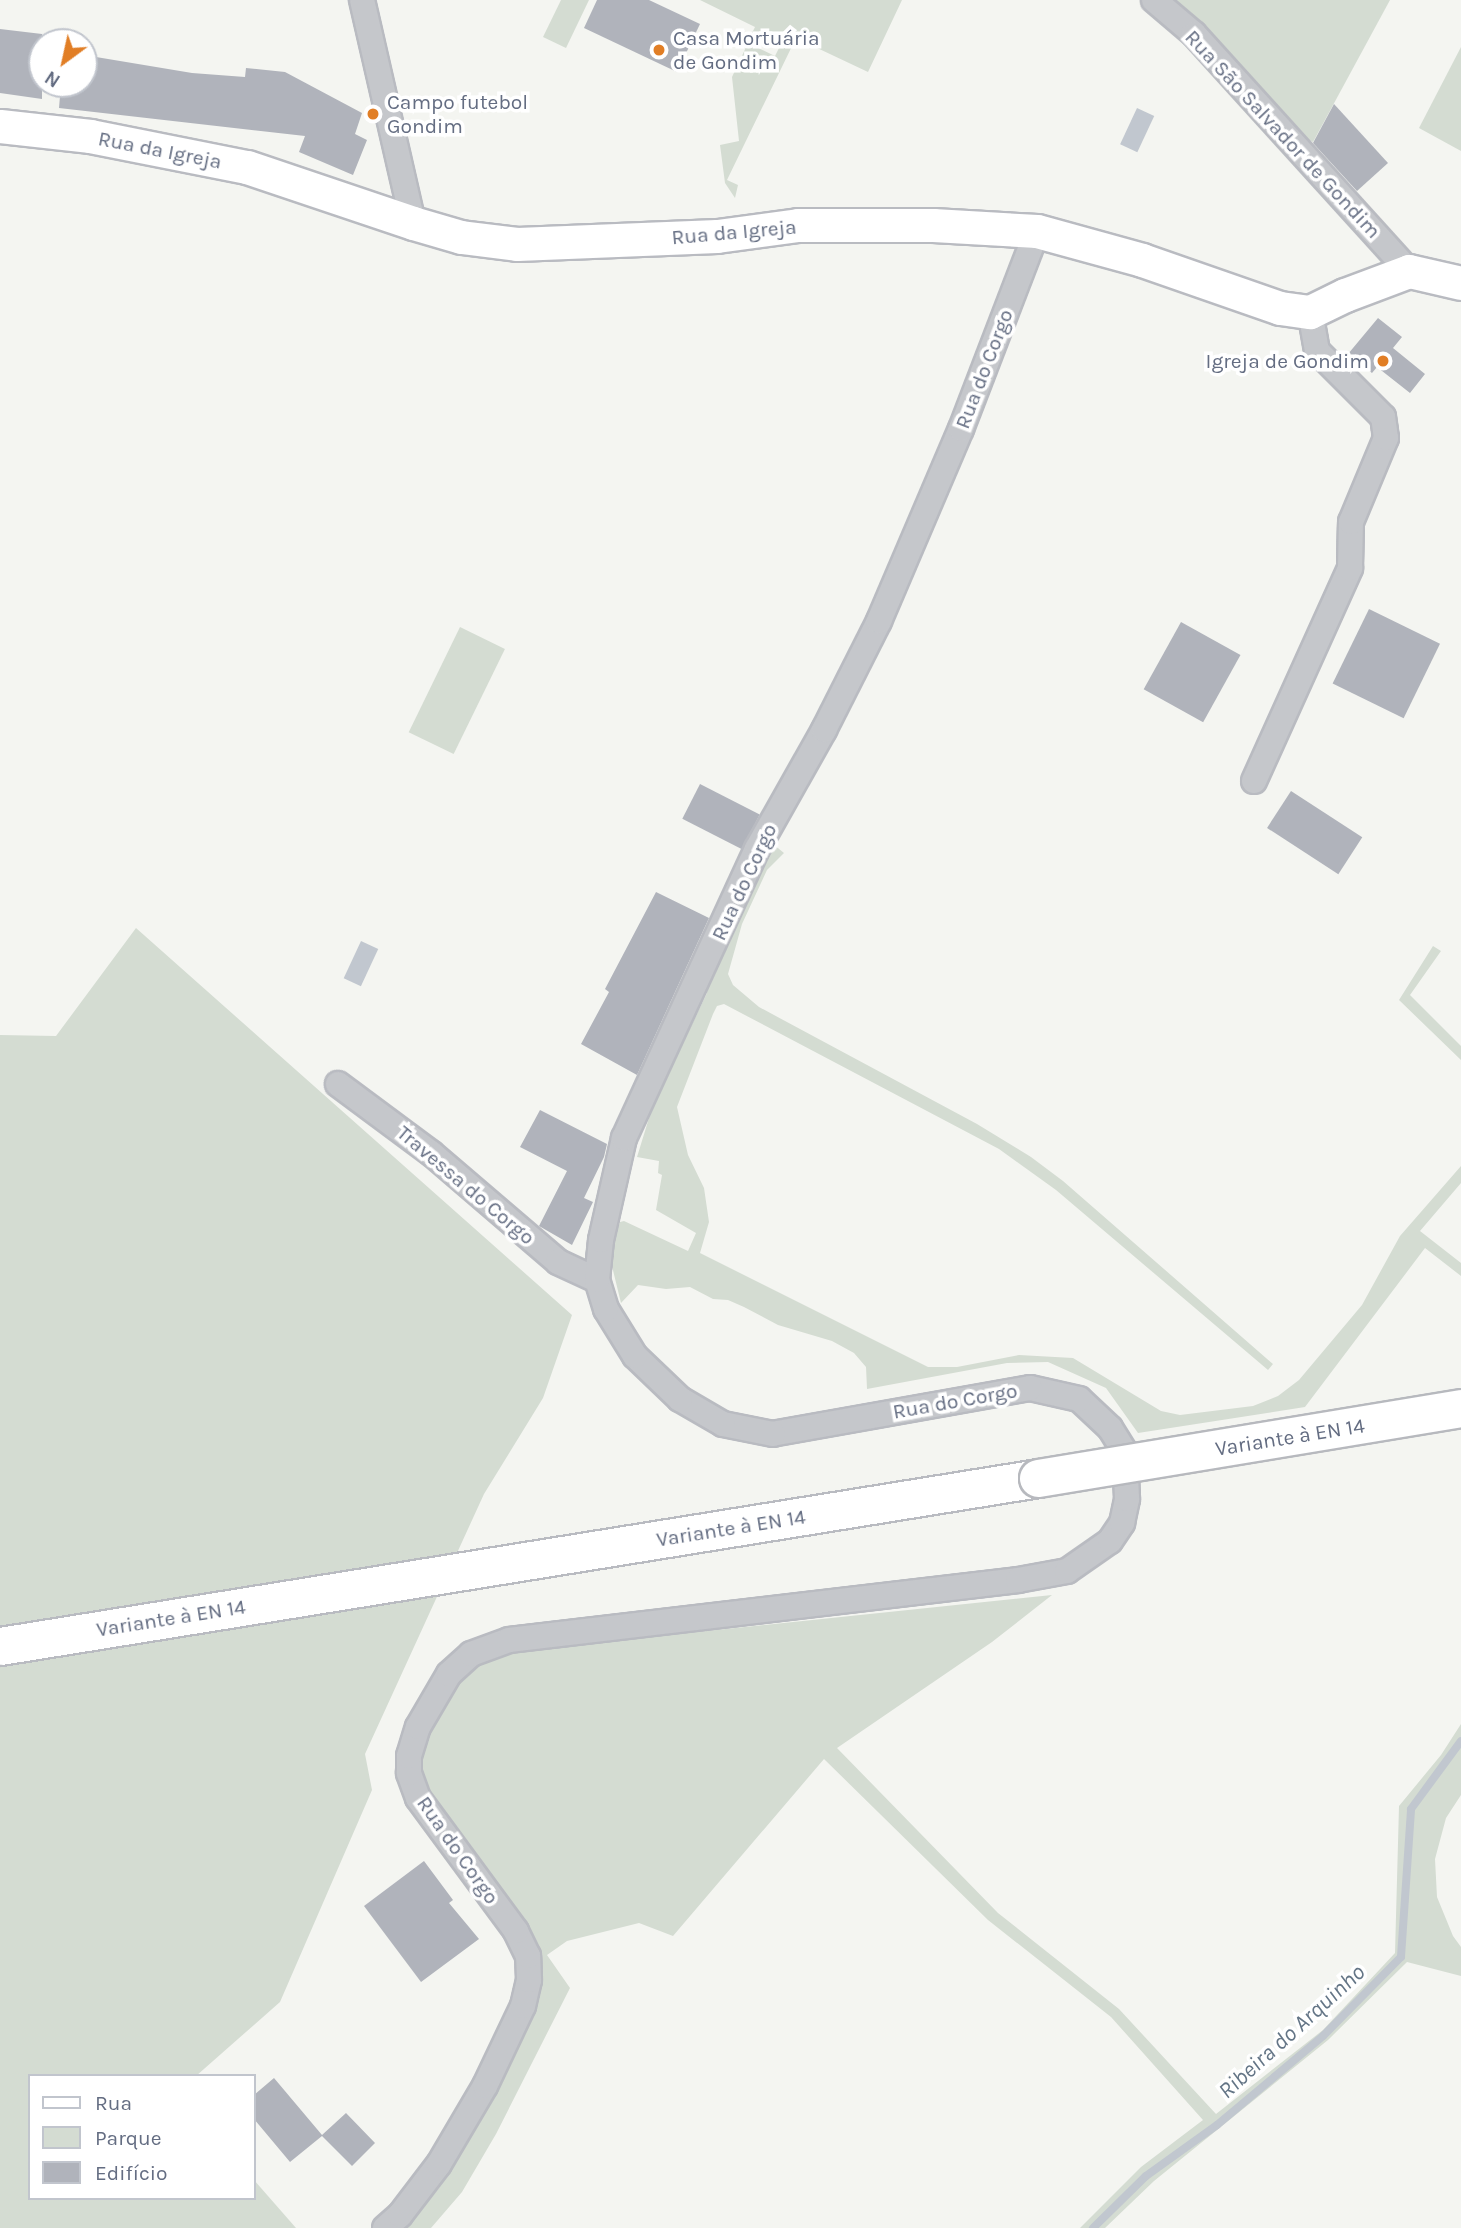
<!DOCTYPE html>
<html>
<head>
<meta charset="utf-8">
<style>
  body { margin:0 }
  #map { position:relative; width:1461px; height:2228px; overflow:hidden; background:#f4f5f1; font-family:Karla,sans-serif }
  div>[style] { position:absolute }
  .green>* { inset:0; background:#d4dcd2; transform-origin:0 0 }
  .water>* { inset:0; background:#c1c7cf; transform-origin:0 0 }
  .stream>* { height:8px; margin:-4px; padding:0 4px; transform-origin:4px; border-radius:4px; background:#c1c7cf }
  .building>* { inset:0; background:#b0b3bb; transform-origin:0 0 }
  .roads { filter:drop-shadow(2px 0 #b9bbc1) drop-shadow(-2px 0 #b9bbc1) drop-shadow(0 2px #b9bbc1) drop-shadow(0 -2px #b9bbc1) }
  .street>* { height:24px; margin:-12px; padding:0 12px; transform-origin:12px; border-radius:12px; background:#c5c7cb }
  .secondary>* { height:33px; margin:-16.5px; padding:0 16.5px; transform-origin:16.5px; border-radius:16.5px; background:#fff }
  .primary>* { height:37px; margin:-18.5px; padding:0 18.5px; transform-origin:18.5px; border-radius:18.5px; background:#fff }
  .bridges { filter:drop-shadow(2px 0 #b7b9be) drop-shadow(-2px 0 #b7b9be) drop-shadow(0 2px #b7b9be) drop-shadow(0 -2px #b7b9be) }
  .primary-bridge>* { height:37px; margin:-18.5px; padding:0 18.5px; transform-origin:18.5px; border-radius:18.5px; background:#fff }
  .dots>* { width:19px; height:19px; translate:-50% -50%; box-sizing:border-box; border:4px solid #fff; border-radius:50% }
  span { translate:-50% -50%; white-space:nowrap; text-align:center; line-height:1.15; -webkit-text-stroke:7px #fff; paint-order:stroke }
  .poi-label { font-size:21px; color:#646d82 }
  .left { translate:0 -50%; text-align:left }
  .right { translate:-100% -50%; text-align:right }
  .street-label { font-size:21px; color:#646d82 }
  .water-label { font-size:23px; color:#647586; font-style:italic }
  .legend { position:absolute; left:28px; top:2074px; width:228px; height:126px; box-sizing:border-box; background:#fff; border:2px solid #c1c5cd; margin:0; padding:9px 12px; list-style:none; font-size:21px; color:#646d82 }
  .legend li { display:flex; align-items:center; gap:14px; height:35px }
  .legend b { width:35px; border:2px solid #c1c5cd }
  .north { position:absolute; left:28px; top:28px; width:70px; height:70px; box-sizing:border-box; background:#fff; border:2px solid #c1c5cd; border-radius:50%; rotate:213deg; font-size:19px; font-weight:700; line-height:28px; text-align:center; color:#646d82 }
  .north::after { content:''; display:block; margin:auto; width:24px; height:32px; background:#e17e25; clip-path:polygon(50% 0,100% 100%,50% 72%,0 100%) }
</style>
</head>
<body>
<div id="map">
  <div class="green">
    <div style="clip-path:polygon(561px 0,589px 0,566px 48px,543px 37px)"></div>
    <div style="clip-path:polygon(700px 0,902px 0,868px 72px,796px 38px,727px 180px,738px 185px,735px 198px,725px 183px,720px 145px,739px 141px,732px 77px,748px 43px,775px 56px,779px 48px,751px 35px,755px 27px)"></div>
    <div style="clip-path:polygon(1170px 0,1390px 0,1313px 142px,1298px 135px)"></div>
    <div style="clip-path:polygon(1461px 47px,1461px 151px,1419px 128px)"></div>
    <div style="left:460px;top:627px;width:50px;height:117px;rotate:26deg"></div>
    <div style="clip-path:polygon(773px 844px,784px 853px,767px 870px,742px 924px,728px 974px,733px 985px,759px 1007px,977px 1124px,1031px 1157px,1063px 1181px,1273px 1364px,1268px 1370px,1056px 1190px,999px 1149px,724px 1004px,717px 1006px,713px 1014px,677px 1107px,688px 1155px,704px 1188px,709px 1222px,700px 1253px,928px 1367px,957px 1367px,1019px 1355px,1073px 1358px,1161px 1411px,1180px 1415px,1253px 1406px,1278px 1396px,1299px 1380px,1362px 1305px,1400px 1236px,1461px 1166px,1461px 1183px,1420px 1231px,1461px 1263px,1461px 1276px,1425px 1248px,1305px 1407px,1138px 1433px,1106px 1388px,1048px 1362px,1007px 1363px,867px 1389px,866px 1367px,854px 1353px,832px 1341px,778px 1325px,744px 1307px,728px 1300px,713px 1299px,690px 1287px,666px 1289px,638px 1285px,621px 1303px,609px 1254px,620px 1222px,624px 1221px,688px 1251px,696px 1233px,656px 1210px,662px 1175px,658px 1173px,659px 1161px,637px 1157px,653px 1105px,707px 993px,706px 986px,740px 907px)"></div>
    <div style="clip-path:polygon(136px 928px,572px 1315px,543px 1398px,484px 1494px,365px 1754px,372px 1790px,280px 2002px,196px 2076px,30px 2076px,30px 2198px,254px 2198px,254px 2180px,296px 2228px,0 2228px,0 1035px,56px 1036px)"></div>
    <div style="clip-path:polygon(1433px 946px,1441px 951px,1410px 995px,1461px 1046px,1461px 1060px,1399px 1000px)"></div>
    <div style="clip-path:polygon(1052px 1595px,992px 1642px,837px 1748px,998px 1913px,1119px 2009px,1216px 2114px,1323px 2030px,1395px 1953px,1399px 1806px,1441px 1755px,1461px 1724px,1461px 1795px,1446px 1818px,1435px 1859px,1437px 1897px,1453px 1936px,1461px 1947px,1461px 1976px,1407px 1962px,1328px 2040px,1154px 2181px,1105px 2228px,1080px 2228px,1141px 2167px,1203px 2120px,1111px 2017px,988px 1920px,824px 1759px,673px 1936px,639px 1923px,567px 1941px,547px 1955px,570px 1988px,496px 2134px,462px 2192px,431px 2228px,404px 2228px,439px 2188px,480px 2122px,524px 2031px,541px 1979px,431px 1800px,420px 1774px,418px 1750px,445px 1693px,467px 1673px,493px 1657px,525px 1650px)"></div>
  </div>
  <div class="water">
    <div style="left:1137px;top:108px;width:19px;height:40px;rotate:25deg"></div>
    <div style="left:361px;top:941px;width:19px;height:41px;rotate:25deg"></div>
  </div>
  <div class="stream">
    <div style="left:1093px;top:2228px;width:74px;rotate:-44.5deg"></div>
    <div style="left:1146px;top:2176px;width:87px;rotate:-35.7deg"></div>
    <div style="left:1217px;top:2125px;width:138px;rotate:-40deg"></div>
    <div style="left:1323px;top:2036px;width:111px;rotate:-45.4deg"></div>
    <div style="left:1401px;top:1957px;width:148px;rotate:-86.1deg"></div>
    <div style="left:1411px;top:1809px;width:84px;rotate:-53.7deg"></div>
  </div>
  <div class="building">
    <div style="clip-path:polygon(597px 0,649px 0,700px 24px,677px 72px,584px 28px)"></div>
    <div style="clip-path:polygon(0 29px,42px 34px,42px 99px,0 93px)"></div>
    <div style="clip-path:polygon(84px 55px,192px 73px,245px 77px,246px 68px,285px 72px,362px 113px,355px 134px,367px 140px,353px 175px,299px 152px,305px 136px,59px 108px,61px 84px,84px 84px)"></div>
    <div style="clip-path:polygon(1334px 104px,1388px 163px,1357px 191px,1313px 143px)"></div>
    <div style="clip-path:polygon(1378px 318px,1402px 337px,1393px 348px,1425px 374px,1410px 393px,1377px 367px,1372px 373px,1348px 354px)"></div>
    <div style="left:1369px;top:609px;width:79px;height:83px;rotate:26deg"></div>
    <div style="left:1181px;top:622px;width:68px;height:77px;rotate:29deg"></div>
    <div style="left:700px;top:784px;width:67px;height:39px;rotate:27deg"></div>
    <div style="left:1291px;top:791px;width:85px;height:44px;rotate:33deg"></div>
    <div style="clip-path:polygon(656px 892px,709px 918px,637px 1075px,581px 1044px,609px 992px,605px 989px)"></div>
    <div style="clip-path:polygon(540px 1110px,607px 1144px,604px 1157px,584px 1198px,593px 1202px,572px 1245px,539px 1226px,567px 1171px,520px 1147px)"></div>
    <div style="clip-path:polygon(424px 1861px,453px 1900px,449px 1903px,479px 1939px,421px 1982px,364px 1906px)"></div>
    <div style="clip-path:polygon(274px 2078px,322px 2135px,346px 2113px,375px 2143px,352px 2166px,322px 2136px,290px 2162px,254px 2119px,254px 2095px)"></div>
  </div>
  <div class="roads">
    <div class="street">
      <div style="left:362px;top:0;width:229px;rotate:77.1deg"></div>
      <div style="left:1154px;top:0;width:52px;rotate:40.4deg"></div>
      <div style="left:1194px;top:34px;width:320px;rotate:47.8deg"></div>
      <div style="left:1254px;top:781px;width:234px;rotate:-65.7deg"></div>
      <div style="left:1350px;top:568px;width:46px;rotate:-88.8deg"></div>
      <div style="left:1351px;top:522px;width:91px;rotate:-67.4deg"></div>
      <div style="left:1386px;top:438px;width:21px;rotate:-98deg"></div>
      <div style="left:1383px;top:417px;width:93px;rotate:-135deg"></div>
      <div style="left:1317px;top:351px;width:40px;rotate:-100deg"></div>
      <div style="left:338px;top:1084px;width:116px;rotate:36.6deg"></div>
      <div style="left:431px;top:1153px;width:167px;rotate:40.6deg"></div>
      <div style="left:558px;top:1262px;width:43px;rotate:24.8deg"></div>
      <div style="left:385px;top:2228px;width:20px;rotate:-41deg"></div>
      <div style="left:400px;top:2215px;width:64px;rotate:-52.6deg"></div>
      <div style="left:439px;top:2164px;width:91px;rotate:-59.5deg"></div>
      <div style="left:485px;top:2086px;width:89px;rotate:-64.6deg"></div>
      <div style="left:523px;top:2006px;width:27px;rotate:-77deg"></div>
      <div style="left:529px;top:1980px;width:24px;rotate:-92deg"></div>
      <div style="left:528px;top:1956px;width:28px;rotate:-116deg"></div>
      <div style="left:516px;top:1931px;width:165px;rotate:-126.4deg"></div>
      <div style="left:418px;top:1798px;width:27px;rotate:-110deg"></div>
      <div style="left:409px;top:1773px;width:17px;rotate:-90deg"></div>
      <div style="left:409px;top:1756px;width:30px;rotate:-73deg"></div>
      <div style="left:418px;top:1727px;width:61px;rotate:-59.7deg"></div>
      <div style="left:449px;top:1674px;width:30px;rotate:-42deg"></div>
      <div style="left:471px;top:1654px;width:40px;rotate:-20.2deg"></div>
      <div style="left:509px;top:1640px;width:513px;rotate:-6.72deg"></div>
      <div style="left:1018px;top:1580px;width:50px;rotate:-10.4deg"></div>
      <div style="left:1067px;top:1571px;width:52px;rotate:-34.9deg"></div>
      <div style="left:1110px;top:1541px;width:22px;rotate:-56deg"></div>
      <div style="left:1122px;top:1523px;width:25px;rotate:-78deg"></div>
      <div style="left:1127px;top:1499px;width:47px;rotate:-92.4deg"></div>
      <div style="left:1125px;top:1452px;width:28px;rotate:-122deg"></div>
      <div style="left:1110px;top:1428px;width:42px;rotate:-136.9deg"></div>
      <div style="left:1079px;top:1399px;width:50px;rotate:-167.3deg"></div>
      <div style="left:1030px;top:1388px;width:261px;rotate:169.9deg"></div>
      <div style="left:773px;top:1434px;width:51px;rotate:-168.7deg"></div>
      <div style="left:723px;top:1424px;width:50px;rotate:-149.8deg"></div>
      <div style="left:680px;top:1399px;width:62px;rotate:-136.3deg"></div>
      <div style="left:635px;top:1356px;width:55px;rotate:-121.7deg"></div>
      <div style="left:606px;top:1309px;width:30px;rotate:-107deg"></div>
      <div style="left:597px;top:1280px;width:40px;rotate:-84.3deg"></div>
      <div style="left:601px;top:1240px;width:105px;rotate:-77.3deg"></div>
      <div style="left:624px;top:1138px;width:318px;rotate:-65.3deg"></div>
      <div style="left:757px;top:849px;width:137px;rotate:-60.6deg"></div>
      <div style="left:824px;top:730px;width:122px;rotate:-63.2deg"></div>
      <div style="left:879px;top:621px;width:209px;rotate:-66.9deg"></div>
      <div style="left:961px;top:429px;width:212px;rotate:-69deg"></div>
    </div>
    <div class="secondary">
      <div style="left:0;top:126px;width:91px;rotate:6.3deg"></div>
      <div style="left:90px;top:136px;width:160px;rotate:11.2deg"></div>
      <div style="left:247px;top:167px;width:175px;rotate:18.6deg"></div>
      <div style="left:413px;top:223px;width:50px;rotate:16.3deg"></div>
      <div style="left:461px;top:237px;width:56px;rotate:7.1deg"></div>
      <div style="left:517px;top:244px;width:200px;rotate:-2.3deg"></div>
      <div style="left:717px;top:236px;width:82px;rotate:-7.7deg"></div>
      <div style="left:798px;top:225px;width:135px"></div>
      <div style="left:933px;top:225px;width:104px;rotate:3.3deg"></div>
      <div style="left:1037px;top:231px;width:109px;rotate:15.4deg"></div>
      <div style="left:1142px;top:260px;width:146px;rotate:19.2deg"></div>
      <div style="left:1280px;top:308px;width:30px;rotate:8deg"></div>
      <div style="left:1310px;top:312px;width:39px;rotate:-26deg"></div>
      <div style="left:1345px;top:295px;width:68px;rotate:-20.6deg"></div>
      <div style="left:1409px;top:271px;width:53px;rotate:13deg"></div>
    </div>
    <div class="primary">
      <div style="left:0;top:1646px;width:1052px;rotate:-9.19deg"></div>
    </div>
  </div>
  <div class="bridges">
    <div class="primary-bridge">
      <div style="left:1038px;top:1478px;width:429px;rotate:-9.4deg"></div>
    </div>
  </div>
  <div class="dots">
    <div style="left:659px;top:50px;background:#e17e25"></div>
    <div style="left:373px;top:114px;background:#e17e25"></div>
    <div style="left:1383px;top:361px;background:#e17e25"></div>
  </div>
  <div class="poi-label">
    <span class="left" style="left:673px;top:50px">Casa Mortuária<br>de Gondim</span>
    <span class="left" style="left:387px;top:114px">Campo futebol<br>Gondim</span>
    <span class="right" style="left:1369px;top:361px">Igreja de Gondim</span>
  </div>
  <div class="street-label">
    <span style="left:1283px;top:134px;rotate:47deg">Rua São Salvador de Gondim</span>
    <span style="left:160px;top:150px;rotate:11deg">Rua da Igreja</span>
    <span style="left:734px;top:232px;rotate:-5deg">Rua da Igreja</span>
    <span style="left:984px;top:369px;rotate:-69deg">Rua do Corgo</span>
    <span style="left:744px;top:882px;rotate:-65deg">Rua do Corgo</span>
    <span style="left:466px;top:1185px;rotate:40deg">Travessa do Corgo</span>
    <span style="left:955px;top:1401px;rotate:-10deg">Rua do Corgo</span>
    <span style="left:1290px;top:1437px;rotate:-9deg">Variante à EN 14</span>
    <span style="left:731px;top:1528px;rotate:-9deg">Variante à EN 14</span>
    <span style="left:171px;top:1618px;rotate:-9deg">Variante à EN 14</span>
    <span style="left:458px;top:1850px;rotate:55deg">Rua do Corgo</span>
  </div>
  <div class="water-label">
    <span style="left:1292px;top:2032px;rotate:-42deg">Ribeira do Arquinho</span>
  </div>
  <ul class="legend">
  <li><b style="height:9px;background:#fff"></b>Rua</li>
  <li><b style="height:19px;background:#d4dcd2"></b>Parque</li>
  <li><b style="height:19px;background:#b0b3bb"></b>Edifício</li>
  </ul>
  <div class="north">N</div>
</div>
</body>
</html>
